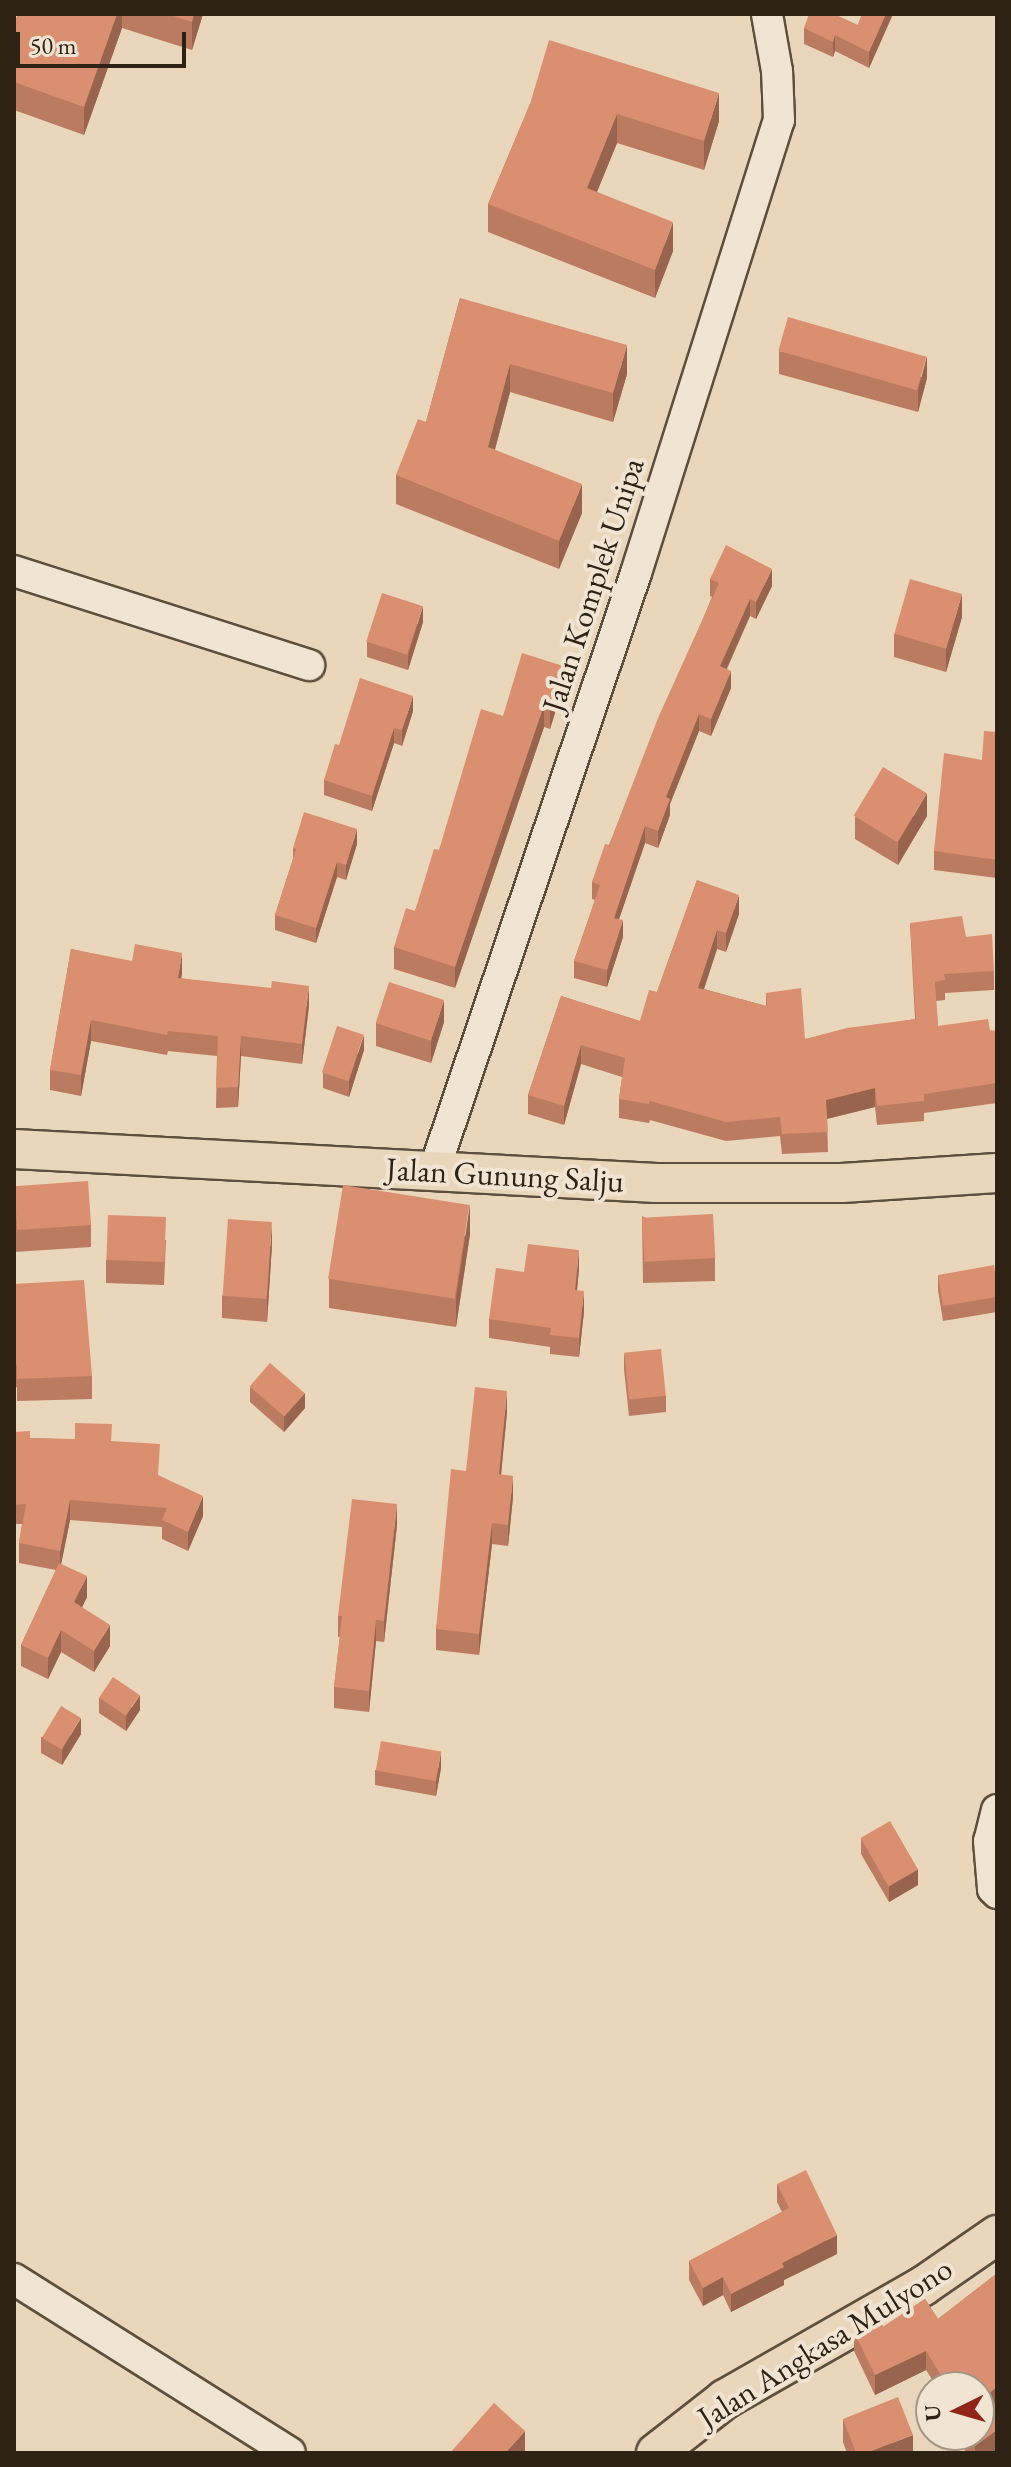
<!DOCTYPE html>
<html>
<head>
<meta charset="utf-8">
<style>
  body { margin:0 }
  #map { position:relative; width:1011px; height:2467px; overflow:hidden; background:#ead6bb; font-family:"EB Garamond",serif }
  div>[style] { position:absolute }
  .roads { filter:drop-shadow(2px 0 #5c4f3e) drop-shadow(-2px 0 #5c4f3e) drop-shadow(0 2px #5c4f3e) drop-shadow(0 -2px #5c4f3e) }
  .minor>* { height:30px; margin:-15px; padding:0 15px; transform-origin:15px; border-radius:15px; background:#f1e4d3 }
  .major>* { height:38px; margin:-19px; padding:0 19px; transform-origin:19px; border-radius:19px; background:#ead6bb }
  .wall>* { inset:0; background:#bb7b60 }
  .shaded-wall>* { inset:0; background:#99644e }
  .building>* { inset:0; background:#da8f70; transform-origin:0 0 }
  span { translate:-50% -50%; white-space:nowrap; text-align:center; line-height:1.15; -webkit-text-stroke:8px #f1e4d3; paint-order:stroke }
  .street-label { font-size:32px; color:#2d2214 }
  .frame { position:absolute; inset:0; border:16px solid #2d2214; pointer-events:none }
  .north { position:absolute; left:915px; top:2371px; width:80px; height:80px; box-sizing:border-box; background:#f1e4d3; border:2px solid #a39687; border-radius:50%; rotate:265deg; font-size:22px; font-weight:700; line-height:32px; text-align:center; color:#2d2214 }
  .north::after { content:''; display:block; margin:auto; width:28px; height:36px; background:#8f2418; clip-path:polygon(50% 0,100% 100%,50% 72%,0 100%) }
  .scale { position:absolute; left:16px; top:32px; width:170px; height:36px; box-sizing:border-box; border:4px solid #2d2214; border-top:0; padding-left:10px; font-size:24px; line-height:28px; white-space:nowrap; color:#2d2214; -webkit-text-stroke:6px #f1e4d3; paint-order:stroke }
</style>
</head>
<body>
<div id="map">
  <div class="roads">
    <div class="minor">
      <div style="left:14px;top:571px;width:310px;rotate:17.7deg"></div>
      <div style="left:434px;top:1171px;width:631px;rotate:-71.34deg"></div>
      <div style="left:636px;top:573px;width:475px;rotate:-72.5deg"></div>
      <div style="left:779px;top:120px;width:49px;rotate:-92.3deg"></div>
      <div style="left:777px;top:71px;width:58px;rotate:-100deg"></div>
      <div style="left:997px;top:1810px;width:32px;rotate:104deg"></div>
      <div style="left:989px;top:1841px;width:48px;rotate:85.2deg"></div>
      <div style="left:993px;top:1889px;width:6px;rotate:45deg"></div>
      <div style="left:14px;top:2279px;width:326px;rotate:32.2deg"></div>
    </div>
    <div class="major">
      <div style="left:14px;top:1149px;width:643px;rotate:3.03deg"></div>
      <div style="left:656px;top:1183px;width:186px"></div>
      <div style="left:842px;top:1183px;width:155px;rotate:-3.7deg"></div>
      <div style="left:656px;top:2453px;width:88px;rotate:-38deg"></div>
      <div style="left:725px;top:2399px;width:228px;rotate:-29.7deg"></div>
      <div style="left:923px;top:2286px;width:90px;rotate:-34.6deg"></div>
    </div>
  </div>
  <div class="wall">
    <div style="clip-path:polygon(18px 14px,203px 14px,192px 50px,122px 28px,84px 135px,14px 110px,14px 25px)"></div>
    <div style="clip-path:polygon(862px 14px,893px 14px,869px 68px,835px 51px,833px 57px,804px 44px,804px 28px,858px 25px)"></div>
    <div style="clip-path:polygon(530px 104px,719px 121px,704px 170px,617px 143px,597px 192px,673px 251px,655px 298px,488px 232px,488px 204px)"></div>
    <div style="clip-path:polygon(460px 298px,627px 374px,613px 422px,510px 392px,495px 450px,582px 513px,559px 569px,396px 504px,396px 475px,426px 422px)"></div>
    <div style="clip-path:polygon(779px 351px,927px 378px,918px 412px,779px 374px)"></div>
    <div style="clip-path:polygon(710px 579px,772px 586px,756px 619px,750px 616px,727px 669px,731px 688px,711px 736px,699px 731px,670px 804px,670px 815px,658px 848px,645px 843px,619px 919px,623px 937px,607px 987px,574px 978px,574px 961px,595px 900px,592px 899px,592px 882px,609px 845px,712px 597px,710px 596px)"></div>
    <div style="clip-path:polygon(962px 617px,946px 672px,894px 657px,894px 634px)"></div>
    <div style="clip-path:polygon(423px 622px,408px 670px,367px 657px,367px 642px)"></div>
    <div style="clip-path:polygon(563px 687px,550px 729px,544px 727px,455px 988px,394px 969px,394px 947px,415px 911px,439px 850px,503px 716px)"></div>
    <div style="clip-path:polygon(413px 711px,402px 746px,394px 743px,372px 811px,324px 795px,324px 780px)"></div>
    <div style="clip-path:polygon(997px 732px,997px 878px,934px 870px,934px 851px)"></div>
    <div style="clip-path:polygon(927px 816px,898px 865px,855px 839px,855px 817px)"></div>
    <div style="clip-path:polygon(357px 844px,346px 880px,337px 877px,316px 943px,275px 930px,275px 915px,293px 859px,293px 848px)"></div>
    <div style="clip-path:polygon(697px 880px,739px 914px,726px 952px,717px 949px,704px 989px,766px 1006px,766px 993px,805px 1039px,915px 1019px,910px 923px,966px 937px,994px 971px,994px 990px,945px 993px,945px 1000px,936px 1001px,938px 1026px,997px 1031px,997px 1103px,924px 1113px,924px 1121px,877px 1125px,875px 1107px,827px 1119px,828px 1152px,782px 1154px,780px 1136px,726px 1141px,650px 1120px,649px 1123px,619px 1118px,619px 1099px,622px 1077px,581px 1064px,564px 1125px,528px 1114px,528px 1095px,561px 996px,640px 1021px,657px 992px)"></div>
    <div style="clip-path:polygon(71px 949px,182px 973px,181px 978px,309px 1006px,302px 1064px,241px 1056px,238px 1107px,216px 1108px,217px 1056px,168px 1051px,167px 1055px,91px 1041px,81px 1096px,50px 1090px,50px 1070px)"></div>
    <div style="clip-path:polygon(444px 1022px,431px 1063px,376px 1046px,376px 1023px)"></div>
    <div style="clip-path:polygon(364px 1050px,349px 1097px,323px 1088px,323px 1073px)"></div>
    <div style="clip-path:polygon(14px 1186px,91px 1225px,91px 1247px,14px 1252px)"></div>
    <div style="clip-path:polygon(642px 1216px,715px 1258px,715px 1281px,643px 1283px)"></div>
    <div style="clip-path:polygon(470px 1234px,456px 1327px,329px 1308px,329px 1279px)"></div>
    <div style="clip-path:polygon(166px 1240px,164px 1285px,106px 1283px,106px 1260px)"></div>
    <div style="clip-path:polygon(272px 1245px,267px 1322px,222px 1318px,222px 1296px)"></div>
    <div style="clip-path:polygon(579px 1269px,577px 1291px,584px 1311px,579px 1357px,550px 1354px,550px 1347px,489px 1338px,489px 1319px,524px 1272px)"></div>
    <div style="clip-path:polygon(938px 1275px,997px 1285px,997px 1312px,943px 1321px,938px 1290px)"></div>
    <div style="clip-path:polygon(14px 1284px,92px 1376px,92px 1399px,17px 1401px,17px 1387px,14px 1388px)"></div>
    <div style="clip-path:polygon(624px 1354px,666px 1396px,666px 1412px,629px 1416px,624px 1369px)"></div>
    <div style="clip-path:polygon(250px 1387px,305px 1408px,284px 1432px,250px 1402px)"></div>
    <div style="clip-path:polygon(507px 1412px,501px 1475px,513px 1497px,508px 1546px,492px 1544px,479px 1655px,436px 1650px,436px 1629px,466px 1471px)"></div>
    <div style="clip-path:polygon(14px 1432px,30px 1438px,112px 1441px,159px 1476px,203px 1516px,188px 1551px,162px 1539px,162px 1527px,70px 1520px,61px 1564px,87px 1597px,82px 1607px,110px 1646px,94px 1672px,61px 1652px,48px 1679px,21px 1666px,21px 1645px,56px 1570px,19px 1563px,19px 1543px,22px 1524px,14px 1524px)"></div>
    <div style="clip-path:polygon(397px 1525px,384px 1642px,376px 1641px,369px 1712px,334px 1708px,334px 1687px,340px 1637px,338px 1637px,338px 1616px)"></div>
    <div style="clip-path:polygon(99px 1698px,140px 1710px,126px 1731px,99px 1713px)"></div>
    <div style="clip-path:polygon(81px 1734px,62px 1765px,41px 1753px,41px 1737px)"></div>
    <div style="clip-path:polygon(441px 1768px,436px 1796px,375px 1785px,375px 1770px)"></div>
    <div style="clip-path:polygon(861px 1838px,918px 1885px,889px 1902px,861px 1854px)"></div>
    <div style="clip-path:polygon(777px 2184px,837px 2254px,784px 2280px,784px 2285px,731px 2312px,723px 2295px,703px 2306px,689px 2280px,689px 2261px,782px 2212px,777px 2202px)"></div>
    <div style="clip-path:polygon(996px 2274px,997px 2450px,992px 2453px,967px 2453px,954px 2435px,979px 2435px,979px 2387px,937px 2387px,926px 2370px,875px 2395px,854px 2351px,854px 2332px,879px 2318px,883px 2327px,925px 2299px,938px 2319px)"></div>
    <div style="clip-path:polygon(843px 2419px,913px 2453px,847px 2453px,843px 2442px)"></div>
  </div>
  <div class="shaded-wall">
    <div style="clip-path:polygon(117px 14px,122px 14px,122px 28px,84px 135px,84px 107px)"></div>
    <div style="clip-path:polygon(194px 14px,203px 14px,192px 50px,192px 22px)"></div>
    <div style="clip-path:polygon(886px 14px,893px 14px,869px 68px,869px 52px)"></div>
    <div style="clip-path:polygon(835px 35px,835px 51px,833px 57px,833px 42px)"></div>
    <div style="clip-path:polygon(719px 93px,719px 121px,704px 170px,704px 141px)"></div>
    <div style="clip-path:polygon(617px 114px,617px 143px,587px 216px,587px 188px)"></div>
    <div style="clip-path:polygon(673px 222px,673px 251px,655px 298px,655px 270px)"></div>
    <div style="clip-path:polygon(627px 345px,627px 374px,613px 422px,613px 393px)"></div>
    <div style="clip-path:polygon(927px 356px,927px 378px,918px 412px,918px 390px)"></div>
    <div style="clip-path:polygon(510px 364px,510px 392px,488px 475px,488px 447px)"></div>
    <div style="clip-path:polygon(582px 484px,582px 513px,559px 569px,559px 541px)"></div>
    <div style="clip-path:polygon(772px 569px,772px 586px,756px 619px,756px 602px)"></div>
    <div style="clip-path:polygon(962px 594px,962px 617px,946px 672px,946px 649px)"></div>
    <div style="clip-path:polygon(750px 599px,750px 616px,720px 683px,720px 666px)"></div>
    <div style="clip-path:polygon(423px 606px,423px 622px,408px 670px,408px 655px)"></div>
    <div style="clip-path:polygon(563px 666px,563px 687px,550px 729px,550px 707px)"></div>
    <div style="clip-path:polygon(731px 671px,731px 688px,711px 736px,711px 719px)"></div>
    <div style="clip-path:polygon(413px 696px,413px 711px,402px 746px,402px 730px)"></div>
    <div style="clip-path:polygon(544px 705px,544px 727px,455px 988px,455px 967px)"></div>
    <div style="clip-path:polygon(699px 714px,699px 731px,670px 804px,670px 815px,658px 848px,658px 831px,666px 797px)"></div>
    <div style="clip-path:polygon(394px 728px,394px 743px,372px 811px,372px 796px)"></div>
    <div style="clip-path:polygon(927px 793px,927px 816px,898px 865px,898px 842px)"></div>
    <div style="clip-path:polygon(645px 826px,645px 843px,614px 934px,614px 918px)"></div>
    <div style="clip-path:polygon(357px 829px,357px 844px,346px 880px,346px 865px)"></div>
    <div style="clip-path:polygon(337px 862px,337px 877px,316px 943px,316px 928px)"></div>
    <div style="clip-path:polygon(739px 895px,739px 914px,726px 952px,726px 933px)"></div>
    <div style="clip-path:polygon(623px 920px,623px 937px,607px 987px,607px 970px)"></div>
    <div style="clip-path:polygon(717px 930px,717px 949px,698px 1007px,698px 988px)"></div>
    <div style="clip-path:polygon(182px 953px,182px 973px,178px 998px,178px 978px)"></div>
    <div style="clip-path:polygon(309px 986px,309px 1006px,302px 1064px,302px 1044px)"></div>
    <div style="clip-path:polygon(444px 1000px,444px 1022px,431px 1063px,431px 1040px)"></div>
    <div style="clip-path:polygon(91px 1020px,91px 1041px,81px 1096px,81px 1075px)"></div>
    <div style="clip-path:polygon(364px 1035px,364px 1050px,349px 1097px,349px 1081px)"></div>
    <div style="clip-path:polygon(241px 1036px,241px 1056px,238px 1107px,238px 1087px)"></div>
    <div style="clip-path:polygon(581px 1045px,581px 1064px,564px 1125px,564px 1106px)"></div>
    <div style="clip-path:polygon(875px 1088px,875px 1107px,826px 1119px,826px 1100px)"></div>
    <div style="clip-path:polygon(470px 1204px,470px 1234px,456px 1327px,456px 1298px)"></div>
    <div style="clip-path:polygon(272px 1222px,272px 1245px,267px 1322px,267px 1299px)"></div>
    <div style="clip-path:polygon(579px 1250px,579px 1269px,575px 1310px,575px 1290px)"></div>
    <div style="clip-path:polygon(584px 1291px,584px 1311px,579px 1357px,579px 1338px)"></div>
    <div style="clip-path:polygon(507px 1391px,507px 1412px,499px 1495px,499px 1474px)"></div>
    <div style="clip-path:polygon(305px 1393px,305px 1408px,284px 1432px,284px 1416px)"></div>
    <div style="clip-path:polygon(513px 1476px,513px 1497px,508px 1546px,508px 1525px)"></div>
    <div style="clip-path:polygon(203px 1496px,203px 1516px,188px 1551px,188px 1532px)"></div>
    <div style="clip-path:polygon(70px 1500px,70px 1520px,60px 1570px,60px 1551px)"></div>
    <div style="clip-path:polygon(397px 1504px,397px 1525px,384px 1642px,384px 1621px)"></div>
    <div style="clip-path:polygon(492px 1523px,492px 1544px,479px 1655px,479px 1634px)"></div>
    <div style="clip-path:polygon(87px 1576px,87px 1597px,74px 1624px,74px 1602px)"></div>
    <div style="clip-path:polygon(376px 1620px,376px 1641px,369px 1712px,369px 1691px)"></div>
    <div style="clip-path:polygon(110px 1625px,110px 1646px,94px 1672px,94px 1651px)"></div>
    <div style="clip-path:polygon(61px 1630px,61px 1652px,48px 1679px,48px 1658px)"></div>
    <div style="clip-path:polygon(140px 1695px,140px 1710px,126px 1731px,126px 1716px)"></div>
    <div style="clip-path:polygon(81px 1718px,81px 1734px,62px 1765px,62px 1749px)"></div>
    <div style="clip-path:polygon(441px 1752px,441px 1768px,436px 1796px,436px 1781px)"></div>
    <div style="clip-path:polygon(918px 1869px,918px 1885px,889px 1902px,889px 1886px)"></div>
    <div style="clip-path:polygon(837px 2235px,837px 2254px,784px 2280px,784px 2285px,731px 2312px,731px 2294px,782px 2263px)"></div>
    <div style="clip-path:polygon(723px 2277px,723px 2295px,703px 2306px,703px 2288px)"></div>
    <div style="clip-path:polygon(926px 2351px,926px 2370px,875px 2395px,875px 2375px)"></div>
    <div style="clip-path:polygon(997px 2387px,997px 2407px,988px 2394px)"></div>
    <div style="clip-path:polygon(997px 2430px,997px 2450px,992px 2453px,975px 2453px,975px 2446px)"></div>
    <div style="clip-path:polygon(525px 2431px,525px 2451px,523px 2453px,505px 2453px)"></div>
    <div style="clip-path:polygon(913px 2435px,913px 2453px,866px 2453px)"></div>
  </div>
  <div class="building">
    <div style="clip-path:polygon(18px 14px,117px 14px,84px 107px,14px 82px,14px 25px)"></div>
    <div style="clip-path:polygon(167px 14px,194px 14px,192px 22px)"></div>
    <div style="clip-path:polygon(809px 14px,834px 14px,858px 25px,862px 14px,886px 14px,869px 52px,835px 35px,833px 42px,804px 28px)"></div>
    <div style="clip-path:polygon(549px 40px,719px 93px,704px 141px,617px 114px,587px 188px,673px 222px,655px 270px,488px 204px,530px 104px)"></div>
    <div style="clip-path:polygon(460px 298px,627px 345px,613px 393px,510px 364px,488px 447px,582px 484px,559px 541px,396px 475px,418px 419px,426px 422px)"></div>
    <div style="left:788px;top:317px;width:144px;height:35px;rotate:16deg"></div>
    <div style="clip-path:polygon(726px 545px,772px 569px,756px 602px,750px 599px,720px 666px,731px 671px,711px 719px,699px 714px,666px 797px,670px 799px,658px 831px,645px 826px,614px 918px,623px 920px,607px 970px,574px 961px,600px 885px,592px 882px,605px 844px,609px 845px,658px 718px,719px 583px,710px 579px)"></div>
    <div style="left:910px;top:579px;width:54px;height:57px;rotate:16deg"></div>
    <div style="left:382px;top:593px;width:43px;height:51px;rotate:18deg"></div>
    <div style="clip-path:polygon(522px 653px,563px 666px,550px 707px,544px 705px,455px 967px,394px 947px,406px 908px,415px 911px,434px 849px,439px 850px,481px 709px,503px 716px)"></div>
    <div style="clip-path:polygon(360px 678px,413px 696px,402px 730px,394px 728px,372px 796px,324px 780px,335px 744px,339px 745px)"></div>
    <div style="clip-path:polygon(984px 731px,997px 732px,997px 860px,934px 851px,944px 753px,982px 760px)"></div>
    <div style="left:883px;top:767px;width:51px;height:57px;rotate:31deg"></div>
    <div style="clip-path:polygon(304px 812px,357px 829px,346px 865px,337px 862px,316px 928px,275px 915px,296px 849px,293px 848px)"></div>
    <div style="clip-path:polygon(697px 880px,739px 895px,726px 933px,717px 930px,698px 988px,767px 1006px,766px 993px,801px 988px,805px 1039px,847px 1028px,916px 1019px,910px 923px,962px 916px,966px 937px,992px 934px,994px 971px,944px 974px,945px 980px,935px 982px,938px 1026px,988px 1019px,990px 1031px,997px 1031px,997px 1083px,924px 1094px,924px 1101px,877px 1106px,875px 1088px,826px 1100px,828px 1132px,782px 1134px,780px 1117px,726px 1122px,650px 1101px,649px 1104px,619px 1099px,625px 1058px,581px 1045px,564px 1106px,528px 1095px,561px 996px,640px 1021px,649px 990px,657px 992px)"></div>
    <div style="clip-path:polygon(135px 944px,182px 953px,178px 978px,271px 988px,272px 981px,309px 986px,302px 1044px,241px 1036px,238px 1087px,216px 1088px,218px 1036px,168px 1031px,167px 1035px,91px 1020px,81px 1075px,50px 1070px,71px 949px,132px 961px)"></div>
    <div style="left:389px;top:982px;width:58px;height:43px;rotate:18deg"></div>
    <div style="left:337px;top:1026px;width:28px;height:49px;rotate:18deg"></div>
    <div style="left:88px;top:1181px;width:44px;height:74px;rotate:86deg"></div>
    <div style="left:343px;top:1185px;width:128px;height:95px;rotate:9deg"></div>
    <div style="left:713px;top:1214px;width:44px;height:71px;rotate:87deg"></div>
    <div style="left:108px;top:1215px;width:58px;height:45px;rotate:2deg"></div>
    <div style="left:228px;top:1219px;width:44px;height:77px;rotate:4deg"></div>
    <div style="clip-path:polygon(528px 1244px,579px 1250px,575px 1290px,584px 1291px,579px 1338px,550px 1335px,551px 1328px,489px 1319px,496px 1268px,524px 1272px)"></div>
    <div style="clip-path:polygon(994px 1265px,997px 1285px,997px 1297px,943px 1306px,938px 1275px)"></div>
    <div style="clip-path:polygon(84px 1280px,92px 1376px,17px 1379px,17px 1365px,14px 1365px,14px 1284px)"></div>
    <div style="left:661px;top:1349px;width:47px;height:37px;rotate:84deg"></div>
    <div style="left:270px;top:1363px;width:46px;height:31px;rotate:41deg"></div>
    <div style="clip-path:polygon(475px 1387px,507px 1391px,499px 1474px,513px 1476px,508px 1525px,492px 1523px,479px 1634px,436px 1629px,451px 1469px,466px 1471px)"></div>
    <div style="clip-path:polygon(75px 1423px,112px 1424px,111px 1441px,160px 1444px,158px 1475px,203px 1496px,188px 1532px,162px 1520px,167px 1508px,70px 1500px,60px 1551px,19px 1543px,26px 1504px,14px 1505px,14px 1432px,30px 1431px,30px 1438px,75px 1439px)"></div>
    <div style="clip-path:polygon(352px 1499px,397px 1504px,384px 1621px,376px 1620px,369px 1691px,334px 1687px,342px 1616px,338px 1616px)"></div>
    <div style="clip-path:polygon(59px 1563px,87px 1576px,74px 1602px,110px 1625px,94px 1651px,61px 1630px,48px 1658px,21px 1645px)"></div>
    <div style="left:113px;top:1677px;width:32px;height:25px;rotate:34deg"></div>
    <div style="left:61px;top:1706px;width:23px;height:37px;rotate:31deg"></div>
    <div style="left:381px;top:1741px;width:61px;height:30px;rotate:10deg"></div>
    <div style="left:890px;top:1821px;width:56px;height:34px;rotate:60deg"></div>
    <div style="clip-path:polygon(806px 2170px,837px 2235px,782px 2263px,784px 2267px,731px 2294px,723px 2277px,703px 2288px,689px 2261px,789px 2208px,777px 2184px)"></div>
    <div style="clip-path:polygon(996px 2274px,997px 2387px,988px 2394px,997px 2407px,997px 2430px,975px 2446px,968px 2435px,979px 2435px,979px 2387px,947px 2387px,948px 2386px,926px 2351px,875px 2375px,854px 2332px,879px 2318px,883px 2327px,925px 2299px,938px 2319px)"></div>
    <div style="clip-path:polygon(898px 2397px,913px 2435px,866px 2453px,856px 2453px,843px 2419px)"></div>
    <div style="clip-path:polygon(494px 2403px,525px 2431px,505px 2453px,450px 2453px)"></div>
  </div>
  <div class="street-label">
    <span style="left:593px;top:585px;rotate:-72deg">Jalan Komplek Unipa</span>
    <span style="left:505px;top:1175px;rotate:3deg">Jalan Gunung Salju</span>
    <span style="left:825px;top:2343px;rotate:-32deg">Jalan Angkasa Mulyono</span>
  </div>
  <div class="frame"></div>
  <div class="north">U</div>
  <div class="scale">50 m</div>
</div>
</body>
</html>
